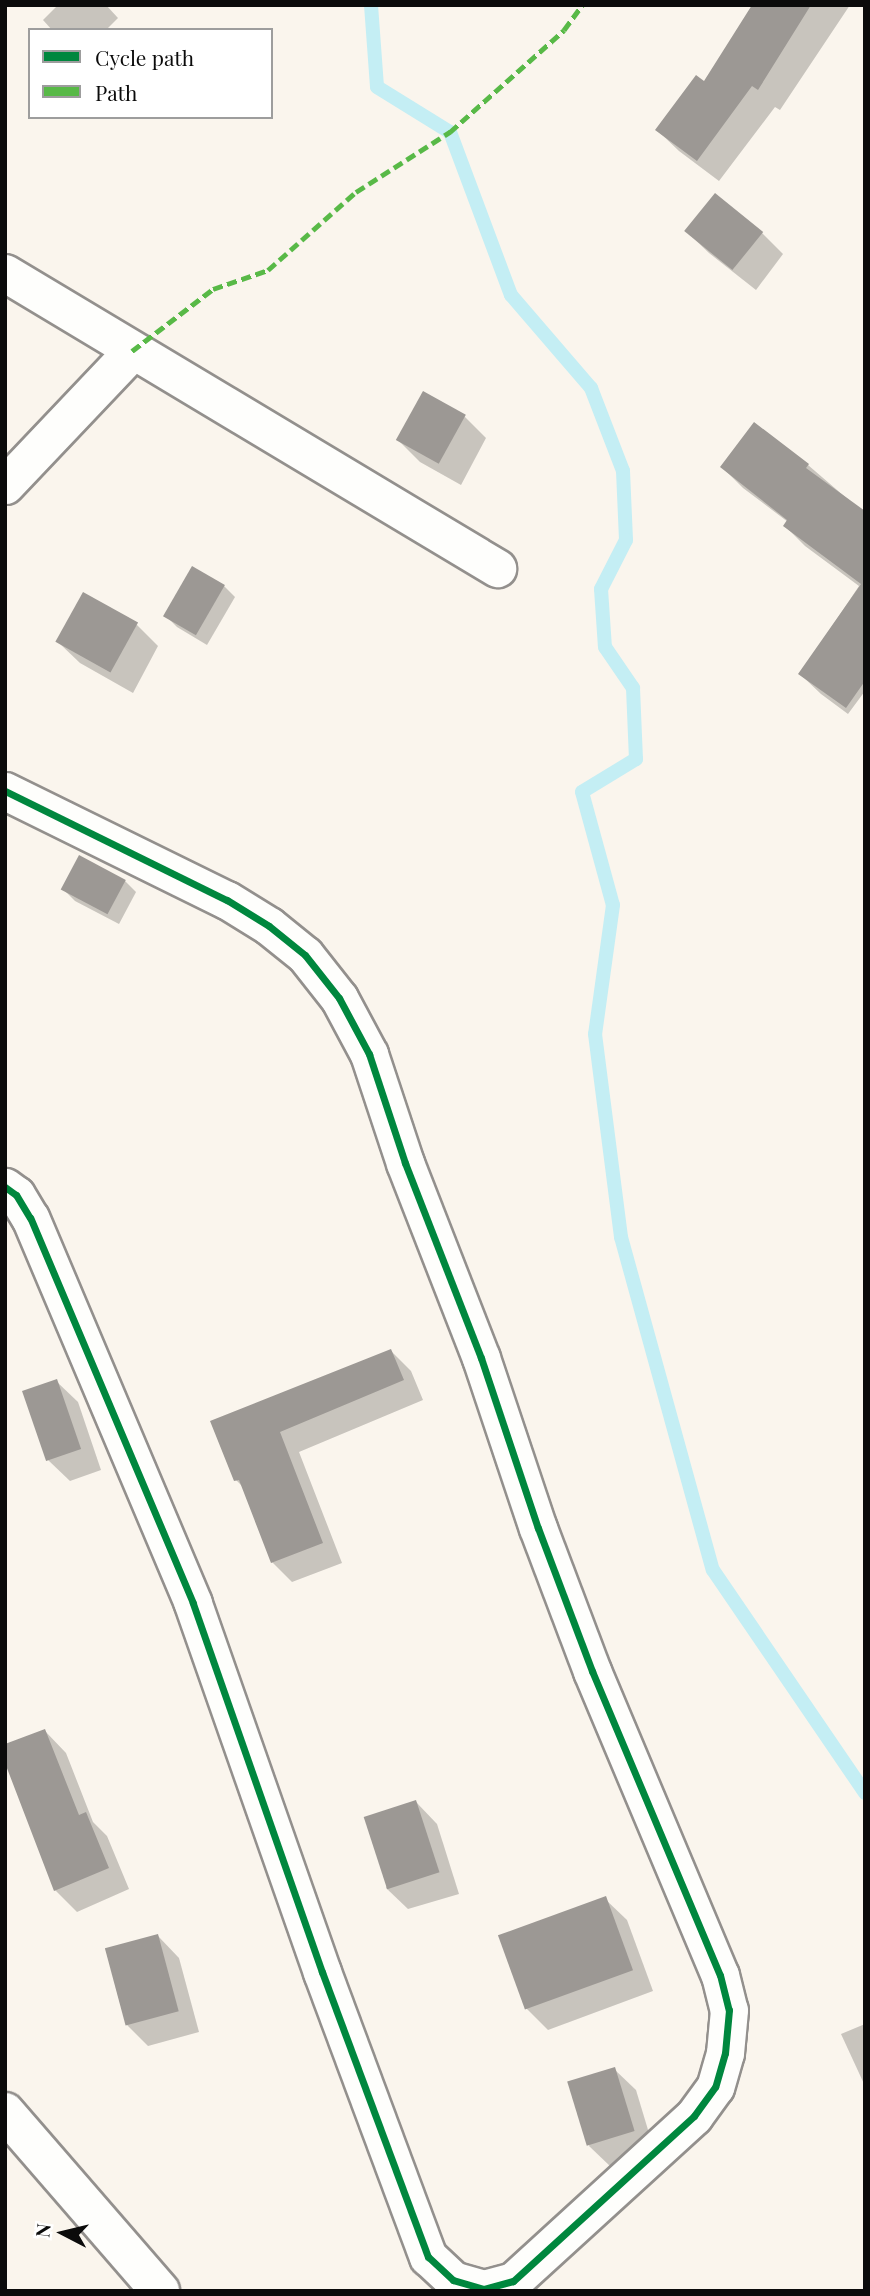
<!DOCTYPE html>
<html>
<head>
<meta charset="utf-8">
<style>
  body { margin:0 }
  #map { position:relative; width:870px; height:2296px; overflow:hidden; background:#faf5ed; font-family:"Playfair Display",serif }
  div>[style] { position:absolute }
  .shadow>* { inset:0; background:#0003 }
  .stream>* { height:14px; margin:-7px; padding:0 7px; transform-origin:7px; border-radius:7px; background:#c4eef4 }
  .building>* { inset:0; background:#9c9894; transform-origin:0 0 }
  .roads { filter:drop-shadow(2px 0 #93908d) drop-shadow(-2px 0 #93908d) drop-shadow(0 2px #93908d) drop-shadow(0 -2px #93908d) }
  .minor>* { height:37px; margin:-18.5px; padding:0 18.5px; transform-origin:18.5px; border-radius:18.5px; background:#fefefc }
  .tertiary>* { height:38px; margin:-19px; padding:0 19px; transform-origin:19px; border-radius:19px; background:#fefefc }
  .quiet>* { height:5px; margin-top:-2.5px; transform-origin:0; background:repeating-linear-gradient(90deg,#58b947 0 10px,transparent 0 15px) }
  .cycleway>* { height:7px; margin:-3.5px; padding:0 3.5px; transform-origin:3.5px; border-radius:3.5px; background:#00873e }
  span { translate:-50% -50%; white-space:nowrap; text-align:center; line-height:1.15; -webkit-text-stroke:7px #fff; paint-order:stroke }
  .frame { position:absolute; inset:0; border:7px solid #0b0b0b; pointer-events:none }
  .legend { position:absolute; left:28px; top:28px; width:245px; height:91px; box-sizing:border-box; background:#fff; border:2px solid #9d9d9d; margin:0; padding:9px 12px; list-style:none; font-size:21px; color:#0b0b0b }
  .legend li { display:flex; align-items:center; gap:14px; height:35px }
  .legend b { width:35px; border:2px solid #9d9d9d }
  .north { position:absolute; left:28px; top:2198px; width:70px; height:70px; -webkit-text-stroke:5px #fff; paint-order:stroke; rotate:277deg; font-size:19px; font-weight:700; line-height:28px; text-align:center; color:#0b0b0b }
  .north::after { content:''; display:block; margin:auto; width:24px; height:32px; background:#0b0b0b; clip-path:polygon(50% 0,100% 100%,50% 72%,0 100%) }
</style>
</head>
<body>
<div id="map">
  <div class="shadow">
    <div style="clip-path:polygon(58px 5px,106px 5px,118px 18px,106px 30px,52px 30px,43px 20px)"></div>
    <div style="clip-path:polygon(755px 5px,850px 5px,780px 110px,775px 107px,719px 181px,679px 151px,657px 130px,704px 84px)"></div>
    <div style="clip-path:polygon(687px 232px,762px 233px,783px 254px,756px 290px,709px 253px)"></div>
    <div style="clip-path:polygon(465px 417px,486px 438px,461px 485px,420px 462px,398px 440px)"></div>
    <div style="clip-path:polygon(808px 465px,865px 514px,865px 691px,848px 714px,821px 694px,800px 674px,859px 586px,805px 546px,785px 526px,788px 522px,743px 488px,722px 467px)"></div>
    <div style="clip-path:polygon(224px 586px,235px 597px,207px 645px,177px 627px,166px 616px)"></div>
    <div style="clip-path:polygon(137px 625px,158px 646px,133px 693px,80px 663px,58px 642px)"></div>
    <div style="clip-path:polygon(125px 881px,136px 892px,119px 924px,75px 901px,64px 890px)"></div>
    <div style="clip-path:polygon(391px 1351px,411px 1371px,423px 1400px,299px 1452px,342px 1563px,292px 1582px,272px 1562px,244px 1488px,236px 1480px,213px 1422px)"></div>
    <div style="clip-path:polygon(56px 1381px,78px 1402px,101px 1470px,70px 1481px,48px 1460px)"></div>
    <div style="clip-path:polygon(45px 1731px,66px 1753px,93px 1822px,107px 1836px,129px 1889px,77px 1912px,55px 1890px)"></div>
    <div style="clip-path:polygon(416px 1802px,437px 1824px,459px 1894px,408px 1909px,386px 1888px)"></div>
    <div style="clip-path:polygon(605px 1899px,627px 1920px,653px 1991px,548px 2030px,526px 2008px)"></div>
    <div style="clip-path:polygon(158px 1936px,179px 1958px,199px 2032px,148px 2046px,127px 2025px)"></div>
    <div style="clip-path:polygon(865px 2024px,865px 2086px,841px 2034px)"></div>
    <div style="clip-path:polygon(614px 2069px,636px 2090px,655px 2153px,611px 2167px,589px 2146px)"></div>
  </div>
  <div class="stream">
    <div style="left:371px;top:5px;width:82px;rotate:85.8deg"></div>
    <div style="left:377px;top:87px;width:86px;rotate:31.7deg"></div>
    <div style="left:450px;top:132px;width:174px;rotate:69.5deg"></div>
    <div style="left:511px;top:295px;width:123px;rotate:49.3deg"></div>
    <div style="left:591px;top:388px;width:89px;rotate:68.9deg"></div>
    <div style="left:623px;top:471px;width:69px;rotate:87.5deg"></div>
    <div style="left:626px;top:540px;width:55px;rotate:117deg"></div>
    <div style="left:601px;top:589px;width:58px;rotate:86.1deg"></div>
    <div style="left:605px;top:647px;width:50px;rotate:55.7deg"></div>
    <div style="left:633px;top:688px;width:71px;rotate:87.6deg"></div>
    <div style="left:636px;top:759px;width:63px;rotate:148.6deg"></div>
    <div style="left:582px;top:792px;width:117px;rotate:74.7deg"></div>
    <div style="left:613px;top:905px;width:130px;rotate:97.9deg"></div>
    <div style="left:595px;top:1034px;width:205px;rotate:82.7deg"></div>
    <div style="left:621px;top:1237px;width:345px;rotate:74.6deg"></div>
    <div style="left:713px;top:1570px;width:270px;rotate:55.7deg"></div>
  </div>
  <div class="building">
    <div style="clip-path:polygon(752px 5px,811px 5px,758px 90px,752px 86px,697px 161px,655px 130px,696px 75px,704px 81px)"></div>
    <div style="left:715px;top:193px;width:62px;height:49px;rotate:39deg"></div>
    <div style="left:423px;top:391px;width:49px;height:56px;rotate:29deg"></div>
    <div style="clip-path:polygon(754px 422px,809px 464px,806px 468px,865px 511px,865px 681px,846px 708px,798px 674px,861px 584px,783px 526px,787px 520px,720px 467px)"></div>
    <div style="left:192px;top:566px;width:38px;height:58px;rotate:30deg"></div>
    <div style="left:83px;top:592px;width:63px;height:57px;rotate:29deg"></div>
    <div style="left:79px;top:855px;width:53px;height:39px;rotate:28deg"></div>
    <div style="clip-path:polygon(391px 1349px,404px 1380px,280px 1432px,323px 1543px,271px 1563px,239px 1480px,234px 1481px,210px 1421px)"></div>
    <div style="left:57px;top:1379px;width:74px;height:37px;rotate:71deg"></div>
    <div style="clip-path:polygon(45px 1729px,79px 1815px,86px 1812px,109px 1868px,54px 1891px,5px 1763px,5px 1744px)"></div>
    <div style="left:416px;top:1800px;width:76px;height:55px;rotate:72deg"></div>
    <div style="left:606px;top:1896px;width:79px;height:115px;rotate:70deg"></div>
    <div style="left:158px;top:1934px;width:80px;height:55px;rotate:75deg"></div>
    <div style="left:615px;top:2067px;width:67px;height:50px;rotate:73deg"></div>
  </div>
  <div class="roads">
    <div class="minor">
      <div style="left:5px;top:273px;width:574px;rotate:30.95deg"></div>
      <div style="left:5px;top:485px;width:185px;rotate:-46.5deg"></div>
      <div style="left:5px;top:791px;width:247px;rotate:26.2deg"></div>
      <div style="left:227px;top:900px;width:49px;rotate:31.8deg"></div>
      <div style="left:269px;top:926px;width:46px;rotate:38.9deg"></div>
      <div style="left:305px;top:955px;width:55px;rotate:51.7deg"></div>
      <div style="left:339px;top:998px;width:64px;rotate:61.8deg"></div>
      <div style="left:369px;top:1054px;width:115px;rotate:71.7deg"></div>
      <div style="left:405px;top:1163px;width:209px;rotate:68.7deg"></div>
      <div style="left:481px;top:1358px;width:179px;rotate:71.5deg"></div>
      <div style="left:538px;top:1528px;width:153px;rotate:69.3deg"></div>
      <div style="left:592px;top:1671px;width:330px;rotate:67.2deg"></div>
      <div style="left:720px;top:1975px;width:36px;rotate:76deg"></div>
      <div style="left:729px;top:2010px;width:43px;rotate:95.3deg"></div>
      <div style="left:725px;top:2053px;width:35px;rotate:106deg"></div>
      <div style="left:715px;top:2087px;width:36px;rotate:126deg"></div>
      <div style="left:694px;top:2116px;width:245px;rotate:137.6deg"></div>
      <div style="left:513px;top:2281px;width:30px;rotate:165deg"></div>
      <div style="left:484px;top:2289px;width:32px;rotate:-164deg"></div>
      <div style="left:453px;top:2280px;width:34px;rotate:-137deg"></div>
      <div style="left:428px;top:2257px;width:304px;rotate:-110.4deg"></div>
      <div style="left:322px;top:1972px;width:391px;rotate:-109.3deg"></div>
      <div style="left:193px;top:1603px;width:418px;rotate:-112.9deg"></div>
      <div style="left:30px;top:1218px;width:27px;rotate:-121deg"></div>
      <div style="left:16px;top:1195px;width:14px;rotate:-144deg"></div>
    </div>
    <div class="tertiary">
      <div style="left:5px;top:2112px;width:237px;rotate:49.1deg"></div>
    </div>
  </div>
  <div class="quiet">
    <div style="left:132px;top:351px;width:102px;rotate:-37.4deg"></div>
    <div style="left:213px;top:289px;width:58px;rotate:-19.1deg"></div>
    <div style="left:268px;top:270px;width:118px;rotate:-41.6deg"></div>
    <div style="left:356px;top:192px;width:112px;rotate:-32.6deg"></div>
    <div style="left:450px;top:132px;width:153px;rotate:-41.8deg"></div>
    <div style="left:564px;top:30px;width:31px;rotate:-54deg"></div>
  </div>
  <div class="cycleway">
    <div style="left:5px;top:791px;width:247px;rotate:26.2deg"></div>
    <div style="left:227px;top:900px;width:49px;rotate:31.8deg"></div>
    <div style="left:269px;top:926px;width:46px;rotate:38.9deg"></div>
    <div style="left:305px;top:955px;width:55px;rotate:51.7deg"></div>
    <div style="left:339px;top:998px;width:64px;rotate:61.8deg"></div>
    <div style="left:369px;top:1054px;width:115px;rotate:71.7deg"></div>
    <div style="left:405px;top:1163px;width:209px;rotate:68.7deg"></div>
    <div style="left:481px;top:1358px;width:179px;rotate:71.5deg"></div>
    <div style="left:538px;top:1528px;width:153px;rotate:69.3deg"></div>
    <div style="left:592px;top:1671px;width:330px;rotate:67.2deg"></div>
    <div style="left:720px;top:1975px;width:36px;rotate:76deg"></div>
    <div style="left:729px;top:2010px;width:43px;rotate:95.3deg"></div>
    <div style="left:725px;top:2053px;width:35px;rotate:106deg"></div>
    <div style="left:715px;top:2087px;width:36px;rotate:126deg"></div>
    <div style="left:694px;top:2116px;width:245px;rotate:137.6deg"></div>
    <div style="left:513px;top:2281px;width:30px;rotate:165deg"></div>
    <div style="left:484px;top:2289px;width:32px;rotate:-164deg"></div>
    <div style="left:453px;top:2280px;width:34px;rotate:-137deg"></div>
    <div style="left:428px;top:2257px;width:304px;rotate:-110.4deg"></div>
    <div style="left:322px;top:1972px;width:391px;rotate:-109.3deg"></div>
    <div style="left:193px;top:1603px;width:418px;rotate:-112.9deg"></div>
    <div style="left:30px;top:1218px;width:27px;rotate:-121deg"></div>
    <div style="left:16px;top:1195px;width:14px;rotate:-144deg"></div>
  </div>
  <div class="frame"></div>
  <ul class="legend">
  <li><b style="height:9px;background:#00873e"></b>Cycle path</li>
  <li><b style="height:9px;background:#58b947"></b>Path</li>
  </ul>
  <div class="north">N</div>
</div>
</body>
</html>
